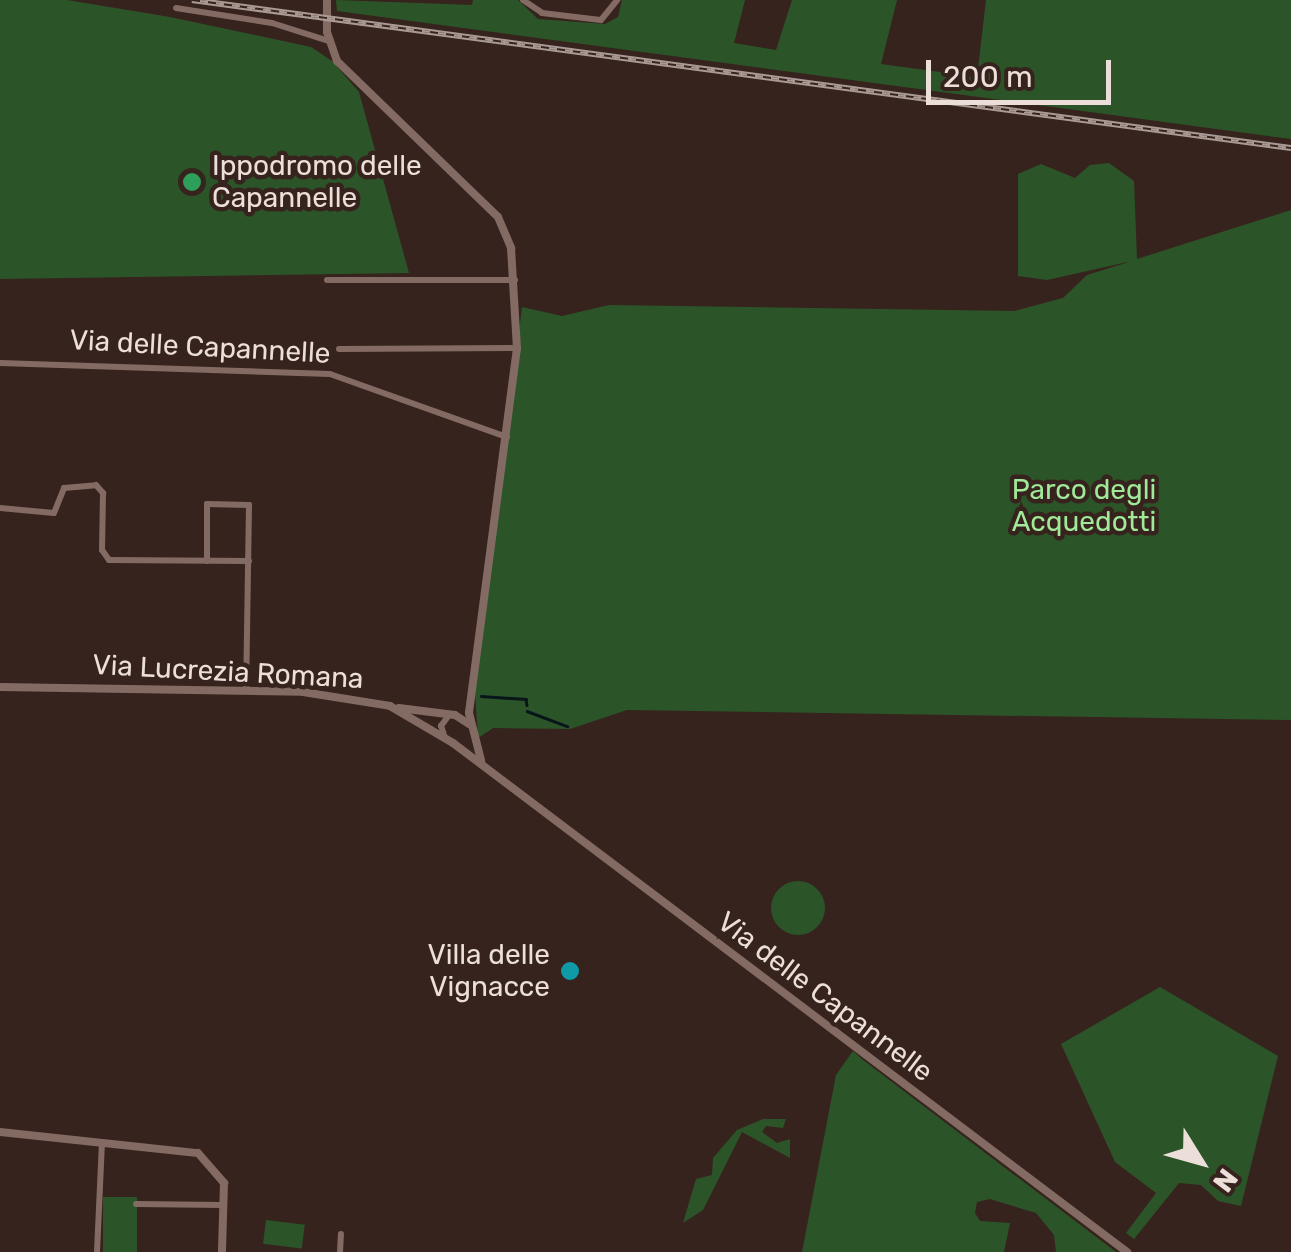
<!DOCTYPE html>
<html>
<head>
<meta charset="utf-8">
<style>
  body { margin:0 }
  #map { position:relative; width:1291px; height:1252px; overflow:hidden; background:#37231d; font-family:Rubik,sans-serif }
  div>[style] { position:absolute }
  .green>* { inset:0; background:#2b5528; transform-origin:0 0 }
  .round { border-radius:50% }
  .stream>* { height:2.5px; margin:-1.25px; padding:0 1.25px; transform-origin:1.25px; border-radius:1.25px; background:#08161a }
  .minor>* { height:6px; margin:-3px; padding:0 3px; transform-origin:3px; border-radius:3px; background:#836b63 }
  .tertiary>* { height:8px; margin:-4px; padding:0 4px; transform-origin:4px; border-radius:4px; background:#836b63 }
  .rail>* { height:6px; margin-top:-3px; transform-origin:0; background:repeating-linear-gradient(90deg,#37231d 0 8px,#aa9a95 0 16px); box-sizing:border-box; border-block:2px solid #aa9a95 }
  .dots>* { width:28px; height:28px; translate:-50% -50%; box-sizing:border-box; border:5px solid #37231d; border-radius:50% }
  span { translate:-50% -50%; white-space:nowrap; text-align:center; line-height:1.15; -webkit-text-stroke:9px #37231d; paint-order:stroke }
  .poi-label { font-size:28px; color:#ecdfda }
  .left { translate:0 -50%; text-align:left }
  .right { translate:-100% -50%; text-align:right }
  .street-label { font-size:28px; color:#ecdfda }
  .park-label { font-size:28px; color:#9fe998 }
  .north { position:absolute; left:1151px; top:1112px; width:100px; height:100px; -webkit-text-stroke:8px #37231d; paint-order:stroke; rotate:127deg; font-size:28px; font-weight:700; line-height:40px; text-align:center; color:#ecdfda }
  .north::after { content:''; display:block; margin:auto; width:35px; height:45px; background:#ecdfda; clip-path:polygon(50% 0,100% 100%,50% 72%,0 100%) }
  .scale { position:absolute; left:926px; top:60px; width:185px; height:45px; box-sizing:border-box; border:5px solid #ecdfda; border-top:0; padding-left:12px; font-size:30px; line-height:35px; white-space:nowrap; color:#ecdfda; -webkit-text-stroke:8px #37231d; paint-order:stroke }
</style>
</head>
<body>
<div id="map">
  <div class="green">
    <div style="clip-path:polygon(0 0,67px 0,170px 17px,311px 47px,332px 61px,359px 92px,409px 273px,0 279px)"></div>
    <div style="clip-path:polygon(336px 0,472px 5px,473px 0,518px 0,538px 19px,605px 24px,618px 17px,622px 0,745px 0,734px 43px,776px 50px,792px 0,897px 0,881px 64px,977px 77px,986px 0,1291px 0,1291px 139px,337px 11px)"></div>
    <div style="clip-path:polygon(1109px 163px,1134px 181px,1137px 259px,1291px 210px,1291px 720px,627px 710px,570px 729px,493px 728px,478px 738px,475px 692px,522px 307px,562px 316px,609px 305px,1014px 311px,1063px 298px,1087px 275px,1132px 261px,1047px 280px,1018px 276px,1018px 174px,1041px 164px,1075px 178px,1090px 165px)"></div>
    <div class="round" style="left:771px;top:881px;width:54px;height:54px"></div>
    <div style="clip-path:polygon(1160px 987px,1278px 1056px,1241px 1206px,1218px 1201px,1201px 1185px,1179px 1183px,1134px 1239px,1126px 1233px,1156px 1193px,1115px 1162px,1061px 1044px)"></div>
    <div style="clip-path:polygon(853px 1051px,863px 1060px,1116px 1252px,1056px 1252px,1054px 1235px,1036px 1213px,990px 1199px,977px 1202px,975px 1213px,980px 1221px,1010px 1223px,1004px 1252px,802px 1252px,836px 1075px)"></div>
    <div style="clip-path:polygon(763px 1119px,786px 1119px,783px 1128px,766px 1126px,762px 1132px,777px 1143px,790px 1139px,790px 1158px,742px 1132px,703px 1210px,683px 1223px,696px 1179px,712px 1175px,713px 1158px,737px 1130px)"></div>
    <div style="left:103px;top:1197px;width:34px;height:55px"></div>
    <div style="left:266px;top:1220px;width:39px;height:24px;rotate:7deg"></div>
  </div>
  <div class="stream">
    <div style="left:481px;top:696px;width:45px;rotate:3.8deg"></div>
    <div style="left:526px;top:699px;width:6px;rotate:81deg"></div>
    <div style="left:527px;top:711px;width:43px;rotate:20.6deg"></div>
  </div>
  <div class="minor">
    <div style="left:523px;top:0;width:23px;rotate:34deg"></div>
    <div style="left:542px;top:13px;width:59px;rotate:6.8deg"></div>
    <div style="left:601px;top:20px;width:26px;rotate:-51deg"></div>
    <div style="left:176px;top:8px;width:97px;rotate:8.9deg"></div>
    <div style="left:272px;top:23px;width:60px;rotate:17.5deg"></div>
    <div style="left:327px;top:280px;width:188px"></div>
    <div style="left:339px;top:349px;width:178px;rotate:-0.3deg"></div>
    <div style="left:0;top:363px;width:330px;rotate:1.9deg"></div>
    <div style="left:330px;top:374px;width:188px;rotate:19.6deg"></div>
    <div style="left:0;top:508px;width:54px;rotate:5.3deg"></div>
    <div style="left:54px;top:513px;width:27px;rotate:-68deg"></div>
    <div style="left:64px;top:488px;width:32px;rotate:-5deg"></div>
    <div style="left:96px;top:485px;width:11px;rotate:49deg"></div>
    <div style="left:103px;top:493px;width:57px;rotate:91deg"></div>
    <div style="left:102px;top:550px;width:12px;rotate:55deg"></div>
    <div style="left:109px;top:560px;width:140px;rotate:0.4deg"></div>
    <div style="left:207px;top:561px;width:57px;rotate:-90deg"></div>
    <div style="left:207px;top:504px;width:42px;rotate:1.4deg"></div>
    <div style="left:249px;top:505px;width:185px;rotate:90.9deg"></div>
    <div style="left:445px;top:738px;width:13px;rotate:-108deg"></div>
    <div style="left:441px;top:726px;width:14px;rotate:-54deg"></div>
    <div style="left:136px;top:1204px;width:87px;rotate:0.7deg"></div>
    <div style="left:97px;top:1252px;width:110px;rotate:-87.4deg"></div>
    <div style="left:340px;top:1252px;width:18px;rotate:-87deg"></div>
  </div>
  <div class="tertiary">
    <div style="left:327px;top:0;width:32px;rotate:90deg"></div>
    <div style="left:327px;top:32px;width:31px;rotate:71deg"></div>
    <div style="left:337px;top:61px;width:224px;rotate:44.1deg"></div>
    <div style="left:498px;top:217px;width:34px;rotate:67deg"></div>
    <div style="left:511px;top:248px;width:100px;rotate:86.6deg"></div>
    <div style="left:517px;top:348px;width:368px;rotate:97.5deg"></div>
    <div style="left:469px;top:713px;width:49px;rotate:75.7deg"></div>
    <div style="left:0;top:687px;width:303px;rotate:0.9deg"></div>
    <div style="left:303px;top:692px;width:88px;rotate:9.1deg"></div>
    <div style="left:390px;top:706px;width:73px;rotate:30.4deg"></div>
    <div style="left:453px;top:743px;width:845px;rotate:37.06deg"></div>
    <div style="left:399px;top:708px;width:56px;rotate:7.1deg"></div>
    <div style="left:455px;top:715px;width:17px;rotate:33deg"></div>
    <div style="left:0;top:1132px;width:199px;rotate:6.1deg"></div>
    <div style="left:198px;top:1153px;width:40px;rotate:49deg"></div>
    <div style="left:224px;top:1183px;width:69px;rotate:91.7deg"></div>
  </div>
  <div class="rail">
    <div style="left:192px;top:0;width:1109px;rotate:7.67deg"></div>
  </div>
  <div class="dots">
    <div style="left:192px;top:182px;background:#2e9e5b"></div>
    <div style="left:570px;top:971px;background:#0f9aa8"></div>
  </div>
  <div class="poi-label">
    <span class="left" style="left:212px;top:182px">Ippodromo delle<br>Capannelle</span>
    <span class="right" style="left:550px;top:971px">Villa delle<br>Vignacce</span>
  </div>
  <div class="street-label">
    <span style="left:200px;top:347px;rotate:3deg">Via delle Capannelle</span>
    <span style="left:228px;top:672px;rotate:3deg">Via Lucrezia Romana</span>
    <span style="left:825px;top:997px;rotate:37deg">Via delle Capannelle</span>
  </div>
  <div class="park-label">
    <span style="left:1084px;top:506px">Parco degli<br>Acquedotti</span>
  </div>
  <div class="north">N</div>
  <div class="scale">200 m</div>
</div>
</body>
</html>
